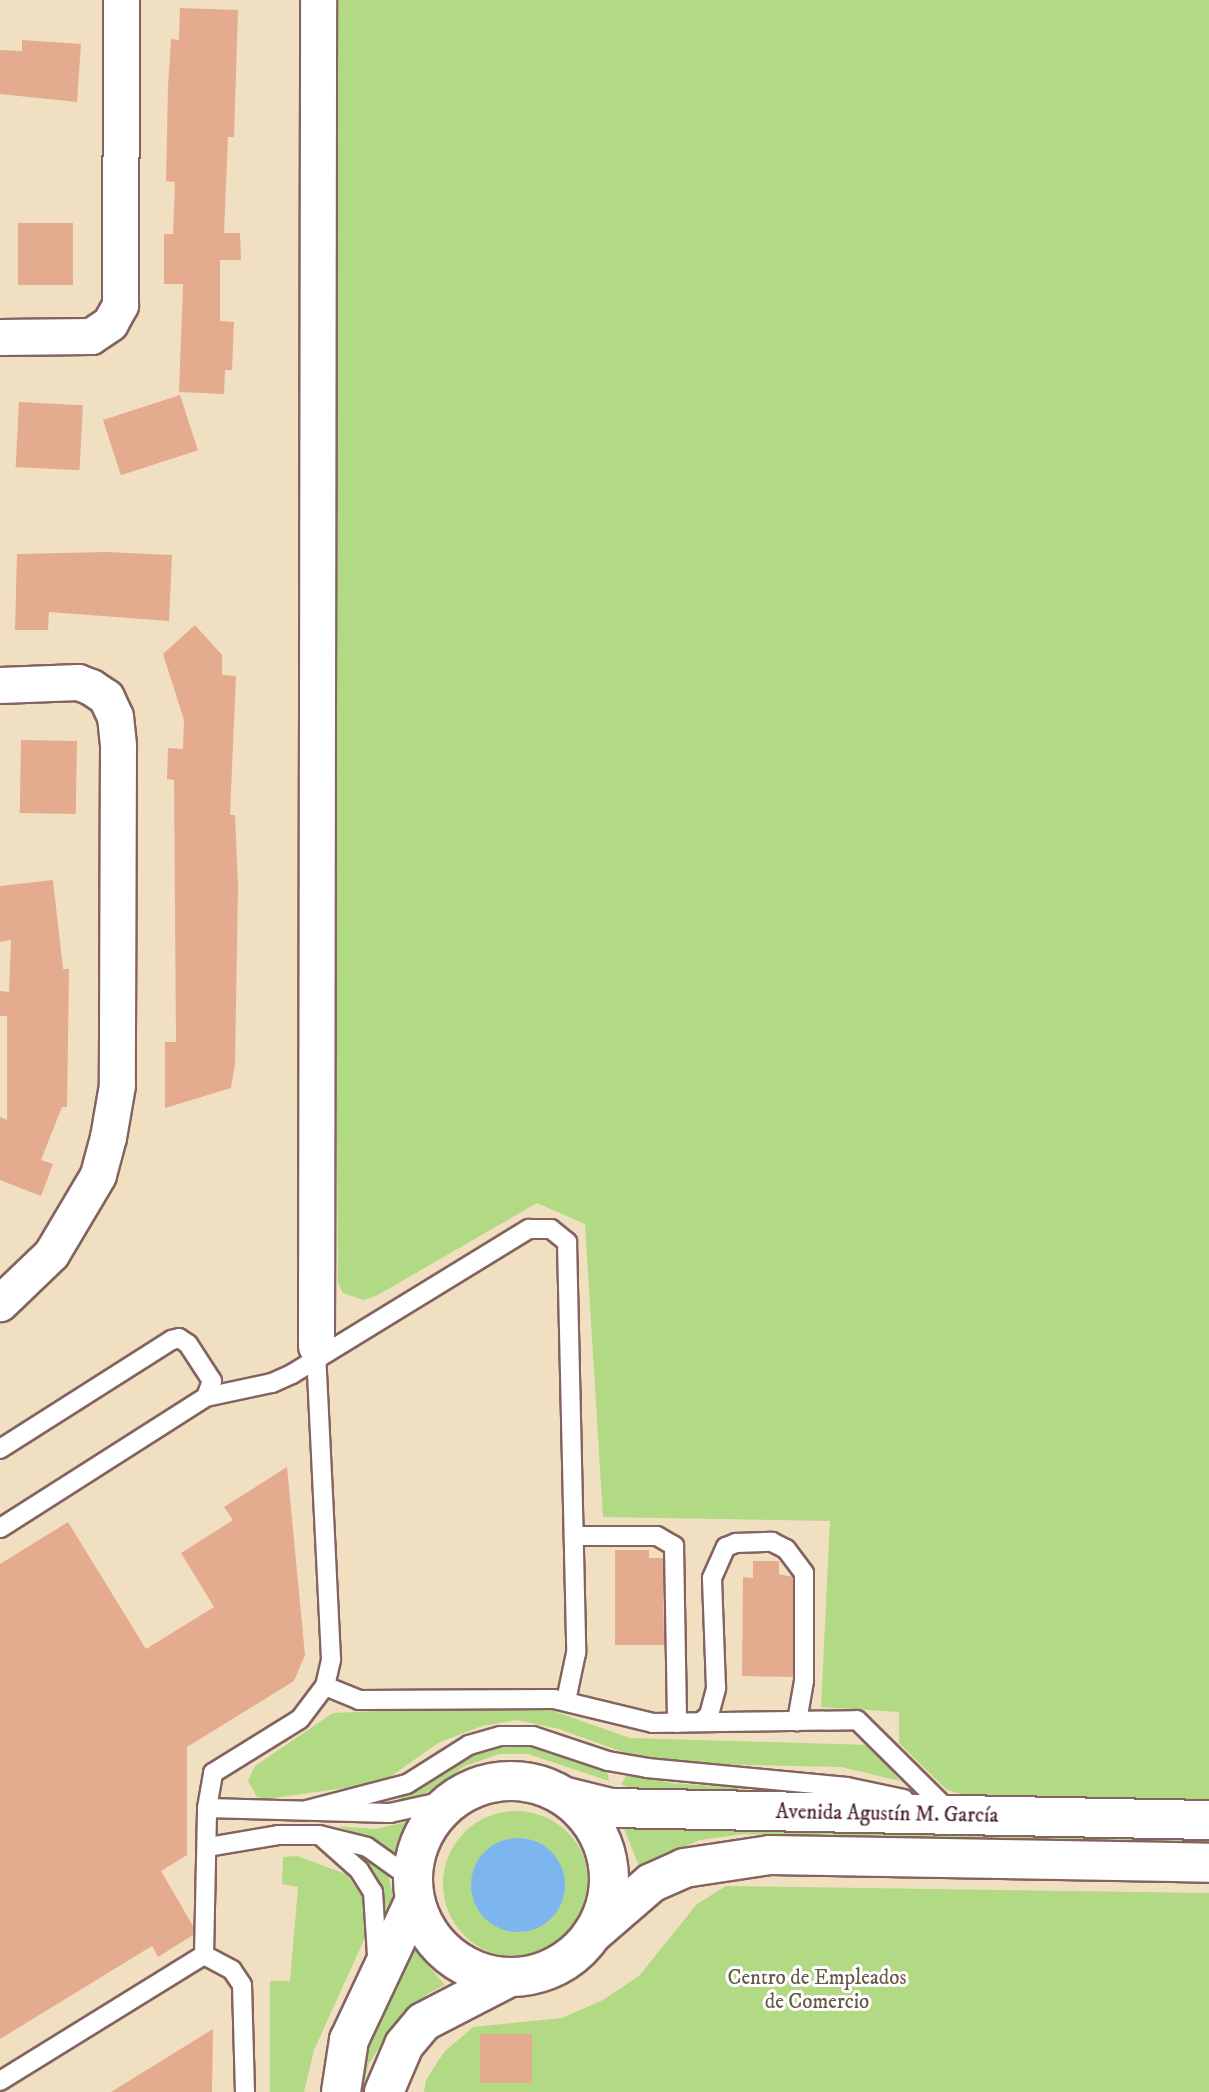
<!DOCTYPE html>
<html>
<head>
<meta charset="utf-8">
<style>
  body { margin:0 }
  #map { position:relative; width:1209px; height:2092px; overflow:hidden; background:#f0e0c1; font-family:"IM FELL DW Pica",serif }
  div>[style] { position:absolute }
  .green>* { inset:0; background:#b2d983 }
  .round { border-radius:50% }
  .water>* { inset:0; background:#7db6ee }
  .building>* { inset:0; background:#e5ab8e; transform-origin:0 0 }
  .roads { filter:drop-shadow(2px 0 #846360) drop-shadow(-2px 0 #846360) drop-shadow(0 2px #846360) drop-shadow(0 -2px #846360) }
  .service>* { height:18px; margin:-9px; padding:0 9px; transform-origin:9px; border-radius:9px; background:#fff }
  .minor>* { height:35px; margin:-17.5px; padding:0 17.5px; transform-origin:17.5px; border-radius:17.5px; background:#fff }
  .secondary>* { height:38px; margin:-19px; padding:0 19px; transform-origin:19px; border-radius:19px; background:#fff }
  .secondary>.ring { margin:-19px; padding:0; box-sizing:content-box; background:none; border:38px solid #fff; border-radius:50% }
  span { translate:-50% -50%; white-space:nowrap; text-align:center; line-height:1.15; -webkit-text-stroke:6px #fff; paint-order:stroke }
  .street-label { font-size:21px; color:#4a1f2b }
  .park-label { font-size:21px; color:#695745 }
</style>
</head>
<body>
<div id="map">
  <div class="green">
    <div style="clip-path:polygon(329px 0,1209px 0,1209px 1809px,980px 1799px,947px 1790px,899px 1743px,899px 1712px,821px 1707px,830px 1521px,603px 1517px,585px 1224px,537px 1203px,376px 1296px,363px 1300px,343px 1293px,338px 1283px)"></div>
    <div style="clip-path:polygon(521px 1704px,545px 1708px,630px 1738px,870px 1745px,900px 1781px,841px 1767px,653px 1763px,559px 1729px,517px 1720px,482px 1726px,438px 1743px,390px 1777px,372px 1784px,267px 1799px,257px 1797px,248px 1781px,255px 1766px,333px 1713px)"></div>
    <div style="clip-path:polygon(527px 1746px,591px 1763px,607px 1771px,609px 1781px,528px 1754px,499px 1754px,465px 1766px,420px 1797px,394px 1807px,393px 1803px,461px 1759px,493px 1748px)"></div>
    <div style="clip-path:polygon(628px 1773px,670px 1783px,745px 1788px,747px 1793px,634px 1790px,621px 1784px)"></div>
    <div class="round" style="left:443px;top:1811px;width:146px;height:146px"></div>
    <div style="clip-path:polygon(411px 1821px,415px 1824px,395px 1858px,371px 1839px,337px 1826px,375px 1829px)"></div>
    <div style="clip-path:polygon(621px 1821px,1209px 1833px,1209px 1845px,744px 1834px,700px 1840px,639px 1866px)"></div>
    <div style="clip-path:polygon(352px 1850px,385px 1865px,395px 1901px,389px 1922px,378px 1880px)"></div>
    <div style="clip-path:polygon(297px 1856px,346px 1874px,369px 1906px,368px 1931px,314px 2050px,304px 2092px,270px 2092px,270px 1981px,290px 1981px,298px 1887px,282px 1884px,283px 1857px)"></div>
    <div style="clip-path:polygon(726px 1886px,1209px 1893px,1209px 2092px,424px 2092px,426px 2080px,444px 2052px,473px 2027px,562px 2018px,603px 2000px,639px 1976px,697px 1904px)"></div>
    <div style="clip-path:polygon(413px 1948px,445px 1985px,427px 1994px,392px 2029px,369px 2063px,362px 2092px,352px 2092px,359px 2063px)"></div>
  </div>
  <div class="water">
    <div class="round" style="left:471px;top:1838px;width:94px;height:94px"></div>
  </div>
  <div class="building">
    <div style="clip-path:polygon(180px 8px,238px 10px,234px 137px,228px 137px,224px 233px,240px 233px,241px 260px,220px 260px,220px 321px,234px 322px,232px 370px,225px 370px,224px 394px,179px 392px,183px 284px,164px 284px,164px 234px,173px 234px,175px 182px,166px 181px,168px 86px,171px 39px,179px 40px)"></div>
    <div style="clip-path:polygon(22px 40px,81px 44px,77px 102px,0 94px,0 50px,22px 51px)"></div>
    <div style="left:18px;top:223px;width:55px;height:62px"></div>
    <div style="left:180px;top:395px;width:58px;height:81px;rotate:72deg"></div>
    <div style="left:19px;top:402px;width:64px;height:65px;rotate:3deg"></div>
    <div style="clip-path:polygon(106px 552px,172px 555px,169px 621px,49px 612px,48px 630px,15px 630px,17px 554px)"></div>
    <div style="clip-path:polygon(195px 625px,222px 655px,222px 675px,236px 676px,230px 815px,235px 815px,238px 886px,235px 1064px,231px 1088px,165px 1108px,165px 1042px,176px 1042px,174px 780px,167px 779px,168px 748px,183px 749px,184px 720px,163px 654px)"></div>
    <div style="left:21px;top:740px;width:56px;height:73px;rotate:1deg"></div>
    <div style="clip-path:polygon(53px 880px,63px 969px,69px 969px,67px 1107px,62px 1107px,41px 1160px,53px 1164px,41px 1196px,0 1180px,0 1117px,7px 1120px,7px 1016px,0 1016px,0 991px,9px 992px,11px 940px,0 942px,0 886px)"></div>
    <div style="clip-path:polygon(287px 1467px,305px 1655px,294px 1681px,187px 1747px,187px 1855px,161px 1871px,193px 1926px,193px 1935px,158px 1957px,152px 1946px,0 2039px,0 1564px,68px 1522px,146px 1649px,214px 1607px,181px 1553px,233px 1520px,224px 1507px)"></div>
    <div style="clip-path:polygon(615px 1550px,649px 1550px,649px 1558px,663px 1558px,664px 1645px,615px 1645px)"></div>
    <div style="clip-path:polygon(753px 1561px,779px 1561px,779px 1574px,793px 1577px,793px 1677px,742px 1676px,743px 1577px,753px 1578px)"></div>
    <div style="clip-path:polygon(213px 2029px,212px 2092px,111px 2092px)"></div>
    <div style="left:480px;top:2034px;width:52px;height:49px"></div>
  </div>
  <div class="roads">
    <div class="service">
      <div style="left:206px;top:1397px;width:67px;rotate:-12deg"></div>
      <div style="left:272px;top:1383px;width:22px;rotate:-24deg"></div>
      <div style="left:292px;top:1374px;width:278px;rotate:-31.5deg"></div>
      <div style="left:529px;top:1229px;width:22px"></div>
      <div style="left:551px;top:1229px;width:21px;rotate:39deg"></div>
      <div style="left:567px;top:1242px;width:411px;rotate:88.7deg"></div>
      <div style="left:576px;top:1653px;width:49px;rotate:101.8deg"></div>
      <div style="left:0;top:1449px;width:204px;rotate:-32.4deg"></div>
      <div style="left:172px;top:1340px;width:7px;rotate:-16deg"></div>
      <div style="left:179px;top:1338px;width:11px;rotate:34deg"></div>
      <div style="left:188px;top:1344px;width:44px;rotate:57deg"></div>
      <div style="left:212px;top:1381px;width:17px;rotate:111deg"></div>
      <div style="left:206px;top:1397px;width:244px;rotate:147.5deg"></div>
      <div style="left:574px;top:1536px;width:83px"></div>
      <div style="left:657px;top:1536px;width:20px;rotate:30deg"></div>
      <div style="left:674px;top:1546px;width:177px;rotate:89deg"></div>
      <div style="left:325px;top:1686px;width:37px;rotate:22deg"></div>
      <div style="left:359px;top:1700px;width:195px;rotate:-0.3deg"></div>
      <div style="left:554px;top:1699px;width:102px;rotate:13.6deg"></div>
      <div style="left:653px;top:1723px;width:204px;rotate:-0.8deg"></div>
      <div style="left:857px;top:1720px;width:124px;rotate:44.7deg"></div>
      <div style="left:701px;top:1722px;width:11px;rotate:-41deg"></div>
      <div style="left:709px;top:1715px;width:28px;rotate:-75deg"></div>
      <div style="left:716px;top:1688px;width:110px;rotate:-92.1deg"></div>
      <div style="left:712px;top:1578px;width:34px;rotate:-66deg"></div>
      <div style="left:726px;top:1547px;width:11px;rotate:-22deg"></div>
      <div style="left:736px;top:1543px;width:36px;rotate:-2deg"></div>
      <div style="left:772px;top:1542px;width:16px;rotate:27deg"></div>
      <div style="left:786px;top:1549px;width:30px;rotate:53deg"></div>
      <div style="left:804px;top:1573px;width:108px;rotate:90deg"></div>
      <div style="left:804px;top:1681px;width:41px;rotate:99.9deg"></div>
      <div style="left:207px;top:1808px;width:183px;rotate:1.6deg"></div>
      <div style="left:390px;top:1813px;width:65px;rotate:-12.5deg"></div>
      <div style="left:307px;top:1810px;width:103px;rotate:-14.6deg"></div>
      <div style="left:407px;top:1784px;width:73px;rotate:-32.2deg"></div>
      <div style="left:469px;top:1745px;width:32px;rotate:-16deg"></div>
      <div style="left:500px;top:1736px;width:33px"></div>
      <div style="left:533px;top:1736px;width:79px;rotate:18.4deg"></div>
      <div style="left:608px;top:1761px;width:40px;rotate:10deg"></div>
      <div style="left:647px;top:1768px;width:201px;rotate:5.4deg"></div>
      <div style="left:847px;top:1787px;width:58px;rotate:11.9deg"></div>
      <div style="left:322px;top:1837px;width:50px;rotate:41.7deg"></div>
      <div style="left:359px;top:1870px;width:26px;rotate:58deg"></div>
      <div style="left:373px;top:1892px;width:64px;rotate:86.4deg"></div>
      <div style="left:208px;top:1847px;width:71px;rotate:-9.7deg"></div>
      <div style="left:278px;top:1835px;width:41px"></div>
      <div style="left:319px;top:1835px;width:49px;rotate:14deg"></div>
      <div style="left:367px;top:1847px;width:55px;rotate:35.4deg"></div>
      <div style="left:204px;top:1955px;width:147px;rotate:-88.8deg"></div>
      <div style="left:207px;top:1808px;width:36px;rotate:-80deg"></div>
      <div style="left:213px;top:1773px;width:102px;rotate:-31.8deg"></div>
      <div style="left:300px;top:1719px;width:41px;rotate:-52.9deg"></div>
      <div style="left:325px;top:1686px;width:28px;rotate:-77deg"></div>
      <div style="left:331px;top:1659px;width:307px;rotate:-92.8deg"></div>
      <div style="left:204px;top:1955px;width:32px;rotate:28deg"></div>
      <div style="left:232px;top:1970px;width:18px;rotate:56deg"></div>
      <div style="left:242px;top:1985px;width:107px;rotate:88.4deg"></div>
      <div style="left:0;top:2081px;width:240px;rotate:-31.7deg"></div>
    </div>
    <div class="minor">
      <div style="left:0;top:337px;width:91px;rotate:-0.6deg"></div>
      <div style="left:91px;top:336px;width:23px;rotate:-34deg"></div>
      <div style="left:110px;top:323px;width:21px;rotate:-61deg"></div>
      <div style="left:120px;top:305px;width:305px;rotate:-89.8deg"></div>
      <div style="left:0;top:685px;width:78px;rotate:-2.2deg"></div>
      <div style="left:78px;top:682px;width:14px;rotate:21deg"></div>
      <div style="left:91px;top:687px;width:18px;rotate:34deg"></div>
      <div style="left:106px;top:697px;width:21px;rotate:65deg"></div>
      <div style="left:115px;top:716px;width:30px;rotate:84deg"></div>
      <div style="left:118px;top:746px;width:339px;rotate:90.2deg"></div>
      <div style="left:117px;top:1085px;width:53px;rotate:99.8deg"></div>
      <div style="left:108px;top:1137px;width:39px;rotate:105deg"></div>
      <div style="left:98px;top:1175px;width:92px;rotate:120.7deg"></div>
      <div style="left:51px;top:1254px;width:71px;rotate:136.1deg"></div>
      <div style="left:316px;top:1346px;width:1346px;rotate:-89.91deg"></div>
    </div>
    <div class="secondary">
      <div class="ring" style="left:413px;top:1781px;width:158px;height:158px"></div>
      <div style="left:566px;top:1797px;width:46px;rotate:13.7deg"></div>
      <div style="left:611px;top:1808px;width:598px;rotate:1.15deg"></div>
      <div style="left:592px;top:1934px;width:78px;rotate:-40.8deg"></div>
      <div style="left:651px;top:1883px;width:36px;rotate:-24deg"></div>
      <div style="left:684px;top:1868px;width:87px;rotate:-8.6deg"></div>
      <div style="left:770px;top:1855px;width:439px;rotate:1deg"></div>
      <div style="left:341px;top:2092px;width:53px;rotate:-81.3deg"></div>
      <div style="left:349px;top:2040px;width:153px;rotate:-64.8deg"></div>
      <div style="left:384px;top:2092px;width:51px;rotate:-66.9deg"></div>
      <div style="left:404px;top:2045px;width:30px;rotate:-50deg"></div>
      <div style="left:423px;top:2022px;width:96px;rotate:-27.4deg"></div>
    </div>
  </div>
  <div class="street-label">
    <span style="left:887px;top:1814px;rotate:1deg">Avenida Agustín M. García</span>
  </div>
  <div class="park-label">
    <span style="left:817px;top:1990px">Centro de Empleados<br>de Comercio</span>
  </div>
</div>
</body>
</html>
